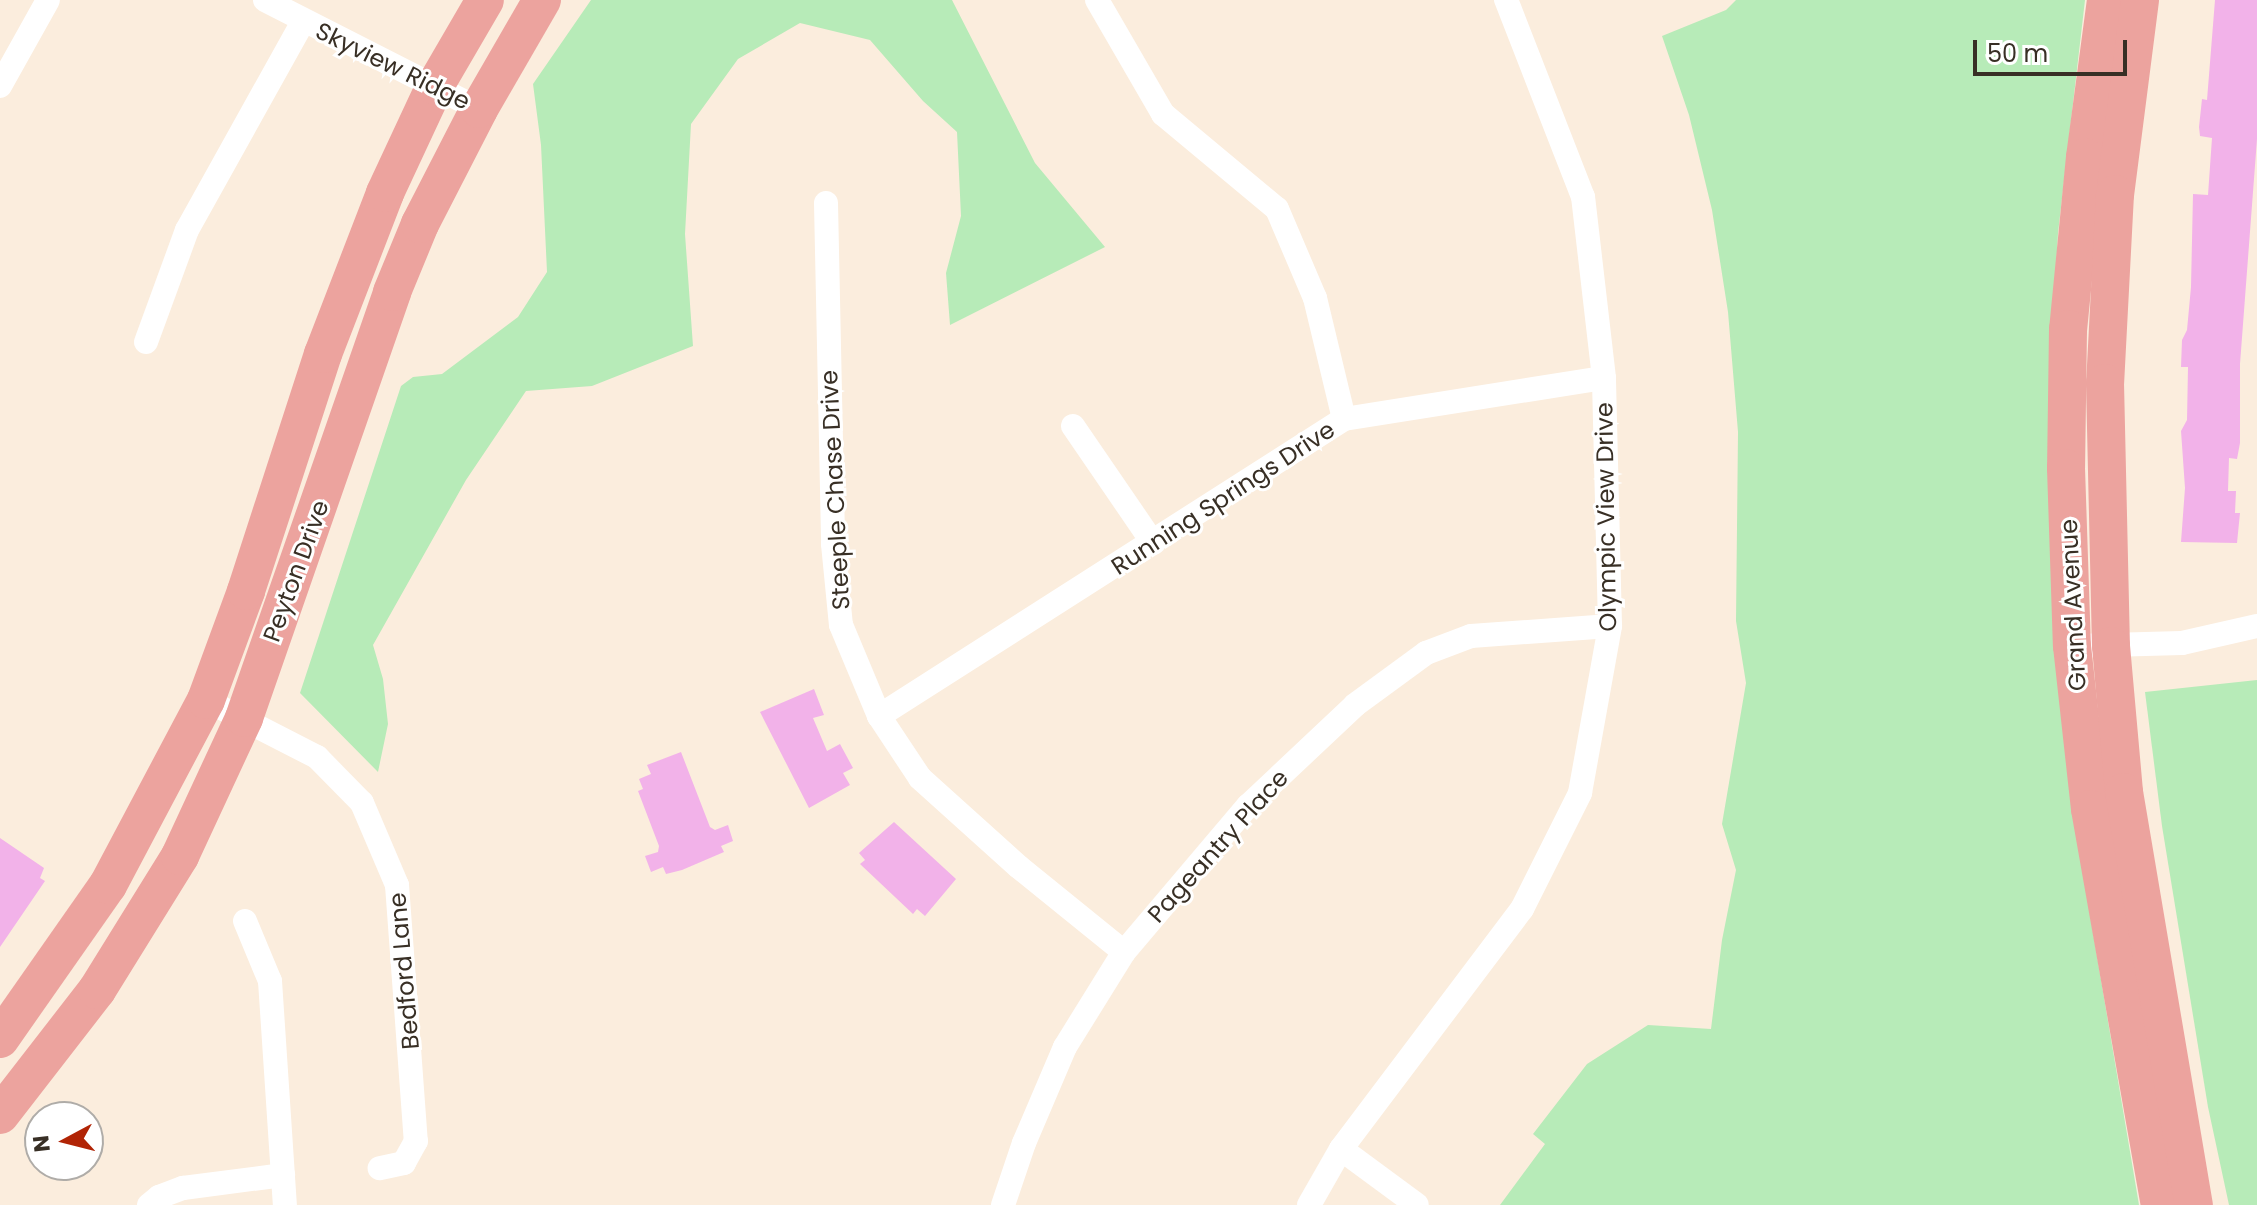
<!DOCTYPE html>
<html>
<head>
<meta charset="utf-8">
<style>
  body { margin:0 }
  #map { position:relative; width:2257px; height:1205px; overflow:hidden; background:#fbeddd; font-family:Poppins,sans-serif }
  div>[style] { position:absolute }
  .green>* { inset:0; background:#b7ebb8 }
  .building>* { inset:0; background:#f2b2e9 }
  .street>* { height:24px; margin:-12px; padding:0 12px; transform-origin:12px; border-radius:12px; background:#fff }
  .primary>* { height:38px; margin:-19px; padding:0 19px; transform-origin:19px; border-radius:19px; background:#eca39e }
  span { translate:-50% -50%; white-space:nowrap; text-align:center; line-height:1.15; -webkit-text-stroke:6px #fff; paint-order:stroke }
  .street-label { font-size:24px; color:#382f25 }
  .north { position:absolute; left:24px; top:1101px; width:80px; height:80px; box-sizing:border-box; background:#fff; border:2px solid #afaca8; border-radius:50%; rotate:263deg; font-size:22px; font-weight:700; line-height:32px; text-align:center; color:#382f25 }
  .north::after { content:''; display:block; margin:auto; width:28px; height:36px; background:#b12405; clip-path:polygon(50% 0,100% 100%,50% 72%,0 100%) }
  .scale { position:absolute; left:1973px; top:40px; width:154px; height:36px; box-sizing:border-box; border:4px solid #382f25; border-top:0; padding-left:10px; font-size:24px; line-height:28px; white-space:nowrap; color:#382f25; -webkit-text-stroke:6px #fff; paint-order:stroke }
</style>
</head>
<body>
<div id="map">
  <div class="green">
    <div style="clip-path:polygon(591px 0,952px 0,1035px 163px,1105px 247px,950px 325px,946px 273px,961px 216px,957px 132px,923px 101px,870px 40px,800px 23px,738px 59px,691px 124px,685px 234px,693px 346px,592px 386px,526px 391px,466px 480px,373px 645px,383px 679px,388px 724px,378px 772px,300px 693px,401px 386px,413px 377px,442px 374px,518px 317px,547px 272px,541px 145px,533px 84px)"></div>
    <div style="clip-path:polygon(1736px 0,2085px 0,2058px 233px,2053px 326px,2083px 873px,2139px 1205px,1500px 1205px,1545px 1144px,1533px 1134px,1587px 1064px,1648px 1025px,1711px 1029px,1722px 940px,1736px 870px,1722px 824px,1746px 683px,1736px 621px,1738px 432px,1728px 312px,1712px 210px,1689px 115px,1662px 36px,1726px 10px)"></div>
    <div style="clip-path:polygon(2257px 680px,2257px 1205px,2229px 1205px,2208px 1107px,2162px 826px,2145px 692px)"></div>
  </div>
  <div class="building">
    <div style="clip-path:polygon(2215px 0,2257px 0,2257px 139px,2240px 364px,2240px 443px,2237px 459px,2229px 458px,2228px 491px,2236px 491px,2235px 513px,2240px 513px,2237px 543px,2181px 542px,2185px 488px,2181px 431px,2187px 420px,2188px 367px,2181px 367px,2182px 340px,2187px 330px,2191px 287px,2193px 194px,2208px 195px,2212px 138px,2200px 136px,2199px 127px,2202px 99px,2207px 100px)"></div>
    <div style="clip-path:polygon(814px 689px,824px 715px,813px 718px,827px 751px,840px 744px,853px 768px,843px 773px,850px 785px,809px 808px,760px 712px)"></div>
    <div style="clip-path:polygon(681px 752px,710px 827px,715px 830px,728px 825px,733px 841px,721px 846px,724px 852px,682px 870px,666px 874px,663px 867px,651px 872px,645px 856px,658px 852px,659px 846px,638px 791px,643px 789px,639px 779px,651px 774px,647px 765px)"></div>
    <div style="clip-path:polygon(894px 822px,956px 879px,925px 916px,917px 909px,913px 914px,860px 864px,865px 860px,859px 853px)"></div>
    <div style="clip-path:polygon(0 838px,44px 868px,40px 878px,45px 881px,0 947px)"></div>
  </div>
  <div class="street">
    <div style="left:265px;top:0;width:240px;rotate:27deg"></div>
    <div style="left:1097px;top:0;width:132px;rotate:59.9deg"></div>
    <div style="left:1163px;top:114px;width:148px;rotate:39.8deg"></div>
    <div style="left:1277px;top:209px;width:97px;rotate:66.9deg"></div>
    <div style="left:1315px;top:298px;width:124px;rotate:76.5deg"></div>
    <div style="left:0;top:86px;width:98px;rotate:-60.8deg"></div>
    <div style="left:826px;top:203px;width:341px;rotate:88.8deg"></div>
    <div style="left:833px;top:544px;width:81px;rotate:84.4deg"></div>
    <div style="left:841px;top:625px;width:99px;rotate:67.3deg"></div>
    <div style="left:879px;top:716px;width:74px;rotate:56.5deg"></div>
    <div style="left:920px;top:778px;width:133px;rotate:42deg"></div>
    <div style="left:1019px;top:867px;width:135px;rotate:39deg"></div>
    <div style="left:146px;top:342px;width:119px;rotate:-69.9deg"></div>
    <div style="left:187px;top:230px;width:238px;rotate:-60.9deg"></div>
    <div style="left:1073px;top:426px;width:142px;rotate:55.6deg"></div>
    <div style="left:2072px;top:646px;width:110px;rotate:-1.6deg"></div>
    <div style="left:2182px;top:643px;width:77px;rotate:-12.8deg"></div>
    <div style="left:206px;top:700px;width:125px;rotate:27.2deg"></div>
    <div style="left:317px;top:757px;width:64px;rotate:45.6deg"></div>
    <div style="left:362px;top:803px;width:89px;rotate:66.9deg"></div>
    <div style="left:397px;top:885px;width:257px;rotate:85.8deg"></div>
    <div style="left:416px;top:1141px;width:25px;rotate:119deg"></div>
    <div style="left:404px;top:1163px;width:25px;rotate:168deg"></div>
    <div style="left:879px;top:716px;width:552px;rotate:-32.57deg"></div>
    <div style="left:1344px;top:419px;width:263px;rotate:-9deg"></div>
    <div style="left:245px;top:921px;width:65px;rotate:67.4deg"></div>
    <div style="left:270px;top:981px;width:225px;rotate:86.2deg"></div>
    <div style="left:1341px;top:1149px;width:94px;rotate:36.4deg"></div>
    <div style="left:149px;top:1205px;width:13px;rotate:-39deg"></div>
    <div style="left:159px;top:1197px;width:26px;rotate:-21deg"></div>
    <div style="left:183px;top:1188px;width:101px;rotate:-7.4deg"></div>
    <div style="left:1003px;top:1205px;width:65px;rotate:-71.3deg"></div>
    <div style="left:1024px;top:1143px;width:104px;rotate:-66.9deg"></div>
    <div style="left:1065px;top:1047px;width:112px;rotate:-58.2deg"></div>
    <div style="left:1124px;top:952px;width:192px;rotate:-49.7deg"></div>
    <div style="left:1248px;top:806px;width:147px;rotate:-43.3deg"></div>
    <div style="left:1355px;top:705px;width:88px;rotate:-36.2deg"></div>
    <div style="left:1426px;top:653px;width:48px;rotate:-20.7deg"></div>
    <div style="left:1471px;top:636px;width:139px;rotate:-4.1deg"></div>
    <div style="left:1309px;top:1205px;width:64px;rotate:-60.3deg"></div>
    <div style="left:1341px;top:1149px;width:301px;rotate:-53deg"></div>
    <div style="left:1522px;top:909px;width:130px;rotate:-63.4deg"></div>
    <div style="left:1580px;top:793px;width:170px;rotate:-79.8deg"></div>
    <div style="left:1610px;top:626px;width:248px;rotate:-91.4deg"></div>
    <div style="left:1604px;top:378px;width:182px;rotate:-96.6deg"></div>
    <div style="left:1583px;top:197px;width:212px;rotate:-111.3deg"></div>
  </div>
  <div class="primary">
    <div style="left:2106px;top:0;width:158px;rotate:97.6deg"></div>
    <div style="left:2085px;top:157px;width:173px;rotate:95.6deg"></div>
    <div style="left:2068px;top:329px;width:139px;rotate:90.8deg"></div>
    <div style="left:2066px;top:468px;width:178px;rotate:88.1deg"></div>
    <div style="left:2072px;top:646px;width:164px;rotate:83.7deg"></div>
    <div style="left:2090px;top:809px;width:402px;rotate:80deg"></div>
    <div style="left:2140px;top:0;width:196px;rotate:97.3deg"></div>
    <div style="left:2115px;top:194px;width:189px;rotate:93deg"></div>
    <div style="left:2105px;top:383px;width:263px;rotate:88.7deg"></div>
    <div style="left:2111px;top:646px;width:147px;rotate:84.9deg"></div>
    <div style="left:2124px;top:792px;width:419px;rotate:80.4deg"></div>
    <div style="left:0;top:1039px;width:188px;rotate:-55deg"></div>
    <div style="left:108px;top:885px;width:209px;rotate:-62.1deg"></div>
    <div style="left:206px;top:700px;width:116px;rotate:-69.8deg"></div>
    <div style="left:246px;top:591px;width:249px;rotate:-72deg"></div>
    <div style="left:323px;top:354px;width:173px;rotate:-68.9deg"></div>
    <div style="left:385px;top:193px;width:118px;rotate:-65deg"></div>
    <div style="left:435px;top:86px;width:99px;rotate:-59.8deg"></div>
    <div style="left:0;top:1115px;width:158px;rotate:-52.2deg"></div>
    <div style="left:97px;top:990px;width:158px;rotate:-58.2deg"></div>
    <div style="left:180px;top:856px;width:152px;rotate:-65.1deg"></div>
    <div style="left:244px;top:718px;width:451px;rotate:-70.8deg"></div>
    <div style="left:392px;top:292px;width:74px;rotate:-67.6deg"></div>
    <div style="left:420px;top:224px;width:129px;rotate:-62.8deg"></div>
    <div style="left:479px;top:109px;width:126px;rotate:-60deg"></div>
  </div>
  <div class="street-label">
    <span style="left:393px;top:66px;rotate:26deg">Skyview Ridge</span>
    <span style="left:835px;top:490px;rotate:-93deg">Steeple Chase Drive</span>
    <span style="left:1223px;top:498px;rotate:-33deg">Running Springs Drive</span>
    <span style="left:1606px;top:517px;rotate:-91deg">Olympic View Drive</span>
    <span style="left:296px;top:571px;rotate:-70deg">Peyton Drive</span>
    <span style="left:2073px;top:605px;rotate:-93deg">Grand Avenue</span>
    <span style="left:1218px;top:846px;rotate:-48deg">Pageantry Place</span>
    <span style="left:404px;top:971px;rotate:-95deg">Bedford Lane</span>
  </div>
  <div class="north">N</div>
  <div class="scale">50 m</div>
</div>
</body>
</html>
